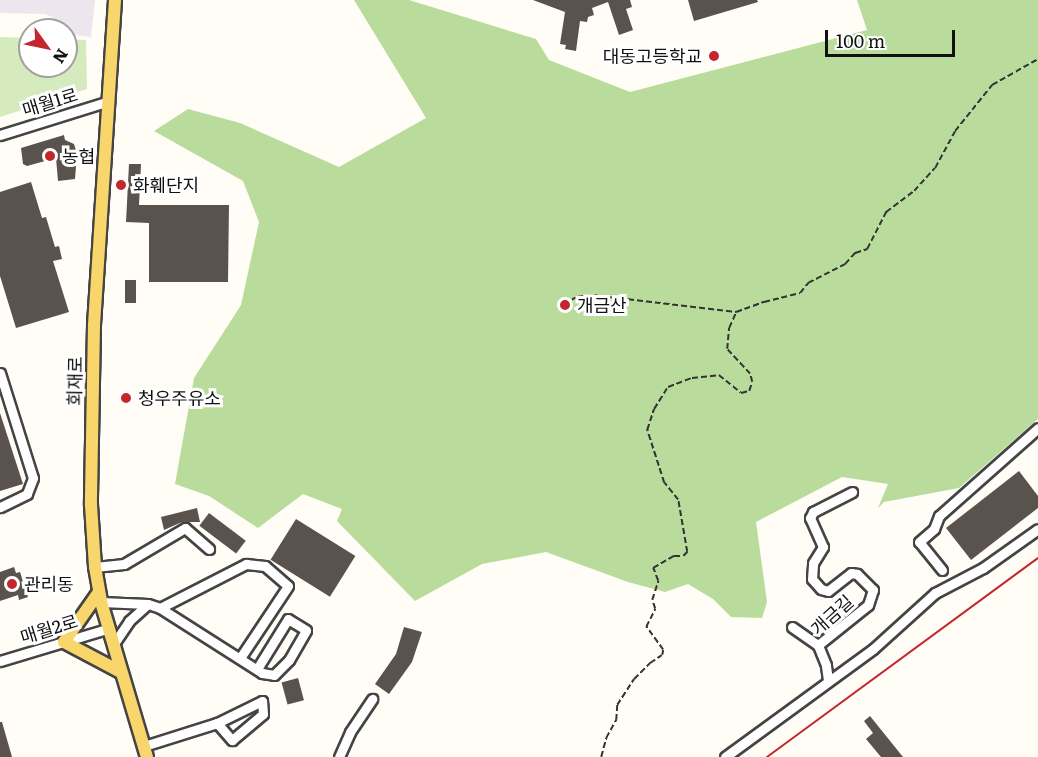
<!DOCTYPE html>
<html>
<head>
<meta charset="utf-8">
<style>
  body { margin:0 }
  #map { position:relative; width:1038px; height:757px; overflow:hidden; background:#fffdf5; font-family:Literata,"Noto Sans KR",serif }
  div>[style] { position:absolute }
  .industrial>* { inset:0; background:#eee6ef }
  .green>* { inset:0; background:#d5ebbd }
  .forest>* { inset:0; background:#b9dc9c }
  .building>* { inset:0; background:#5a524d; transform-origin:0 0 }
  .path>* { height:1.5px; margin-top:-0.75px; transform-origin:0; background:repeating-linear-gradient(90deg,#333 0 6px,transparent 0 9px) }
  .roads { filter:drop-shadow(2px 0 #444) drop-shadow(-2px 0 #444) drop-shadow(0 2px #444) drop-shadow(0 -2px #444) }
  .minor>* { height:9px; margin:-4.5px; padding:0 4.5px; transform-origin:4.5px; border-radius:4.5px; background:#fff }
  .major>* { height:12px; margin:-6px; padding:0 6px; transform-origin:6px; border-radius:6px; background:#f9d66b }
  .rail>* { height:2px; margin:-1px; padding:0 1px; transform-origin:1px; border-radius:1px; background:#c4262e }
  .dots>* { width:16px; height:16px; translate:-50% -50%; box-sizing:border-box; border:3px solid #fff; border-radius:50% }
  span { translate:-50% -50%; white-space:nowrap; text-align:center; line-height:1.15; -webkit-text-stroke:6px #fff; paint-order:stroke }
  .poi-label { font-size:18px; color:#111 }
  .right { translate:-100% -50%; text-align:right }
  .left { translate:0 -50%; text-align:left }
  .street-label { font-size:18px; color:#111 }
  .north { position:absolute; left:18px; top:18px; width:60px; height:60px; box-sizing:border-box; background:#fff; border:2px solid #a0a0a0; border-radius:50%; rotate:123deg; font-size:16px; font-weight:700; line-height:24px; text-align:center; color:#111 }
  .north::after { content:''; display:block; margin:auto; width:21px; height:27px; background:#c4262e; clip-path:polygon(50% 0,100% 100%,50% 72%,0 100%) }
  .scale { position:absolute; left:825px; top:30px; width:130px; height:27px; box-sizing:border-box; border:3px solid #111; border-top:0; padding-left:8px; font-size:18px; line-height:21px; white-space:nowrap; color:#111; -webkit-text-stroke:4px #fff; paint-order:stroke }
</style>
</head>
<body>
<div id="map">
  <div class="industrial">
    <div style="clip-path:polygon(0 0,95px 0,91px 37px,66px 34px,66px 30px,54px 30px,54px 18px,45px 14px,0 13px)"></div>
  </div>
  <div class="green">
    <div style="clip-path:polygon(0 37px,30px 38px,30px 66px,66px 66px,66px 39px,86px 40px,87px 89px,0 117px)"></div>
  </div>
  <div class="forest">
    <div style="clip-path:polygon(354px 0,409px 0,536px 39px,549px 60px,630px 92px,867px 30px,857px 0,1038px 0,1038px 419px,959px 488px,884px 502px,878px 508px,888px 484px,842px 477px,756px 522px,767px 602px,762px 618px,731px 617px,713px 599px,688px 584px,665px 592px,628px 582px,546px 552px,482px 564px,415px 601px,337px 521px,342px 509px,303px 494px,258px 528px,209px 496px,175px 484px,194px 378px,241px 305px,259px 222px,243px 181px,154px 131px,188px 109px,240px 123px,339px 167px,426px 118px)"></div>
  </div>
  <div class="building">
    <div style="clip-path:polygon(533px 0,630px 0,632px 7px,626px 9px,633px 30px,619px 35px,608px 2px,592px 8px,594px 15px,588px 17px,587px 22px,580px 21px,576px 51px,565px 49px,566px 45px,560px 44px,565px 12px)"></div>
    <div style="clip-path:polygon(688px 0,757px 0,758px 2px,694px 21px)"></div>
    <div style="clip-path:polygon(64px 135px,65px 140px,74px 144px,77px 154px,75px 179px,58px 181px,56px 158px,27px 166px,23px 164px,21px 148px)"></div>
    <div style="clip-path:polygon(129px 164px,141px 164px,139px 205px,229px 205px,228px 282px,149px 282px,149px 223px,126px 222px)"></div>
    <div style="clip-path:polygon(31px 182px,42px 218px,46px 217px,55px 247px,59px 246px,62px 259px,53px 261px,69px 312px,16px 328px,0 276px,0 192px)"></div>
    <div style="left:125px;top:280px;width:11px;height:23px"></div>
    <div style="clip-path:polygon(0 413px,23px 484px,0 491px)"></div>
    <div style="clip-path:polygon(1019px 471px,1038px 496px,1038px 508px,971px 560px,946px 528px)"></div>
    <div style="clip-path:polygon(197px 508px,200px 522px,182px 522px,164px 530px,161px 517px)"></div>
    <div style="left:209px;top:513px;width:46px;height:16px;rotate:37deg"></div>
    <div style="left:296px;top:519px;width:70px;height:48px;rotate:32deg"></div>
    <div style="clip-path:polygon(14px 567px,16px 573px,20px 572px,28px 597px,19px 600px,18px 595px,0 601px,0 572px)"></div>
    <div style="clip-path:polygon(404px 627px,422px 632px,412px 662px,389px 694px,375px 684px,396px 654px)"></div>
    <div style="left:298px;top:678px;width:23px;height:17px;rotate:75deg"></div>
    <div style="clip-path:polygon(870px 716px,903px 757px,881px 757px,866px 739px,873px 733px,864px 721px)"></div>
    <div style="clip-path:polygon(0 722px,2px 722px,12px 757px,0 757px)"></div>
  </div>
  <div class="path">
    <div style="left:564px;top:303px;width:14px;rotate:-25deg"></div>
    <div style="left:577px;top:297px;width:15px;rotate:-8deg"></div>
    <div style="left:592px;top:295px;width:145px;rotate:6.7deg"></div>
    <div style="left:601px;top:757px;width:20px;rotate:-75deg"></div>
    <div style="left:606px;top:738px;width:21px;rotate:-61deg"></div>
    <div style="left:616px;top:720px;width:15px;rotate:-86deg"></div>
    <div style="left:617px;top:705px;width:31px;rotate:-57deg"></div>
    <div style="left:634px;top:679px;width:23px;rotate:-45deg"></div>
    <div style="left:650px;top:663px;width:14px;rotate:-34deg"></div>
    <div style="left:662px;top:655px;width:5px;rotate:-79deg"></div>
    <div style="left:663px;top:650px;width:29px;rotate:-126deg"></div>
    <div style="left:646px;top:627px;width:20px;rotate:-63deg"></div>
    <div style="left:655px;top:609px;width:9px;rotate:-108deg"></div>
    <div style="left:652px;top:600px;width:20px;rotate:-72deg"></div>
    <div style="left:658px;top:581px;width:14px;rotate:-111deg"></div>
    <div style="left:653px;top:568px;width:24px;rotate:-30deg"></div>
    <div style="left:674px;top:556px;width:9px"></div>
    <div style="left:683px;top:556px;width:6px;rotate:-45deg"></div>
    <div style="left:687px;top:552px;width:53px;rotate:-99.8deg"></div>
    <div style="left:678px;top:500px;width:22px;rotate:-129deg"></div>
    <div style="left:664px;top:483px;width:56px;rotate:-107.8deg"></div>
    <div style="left:647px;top:430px;width:22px;rotate:-72deg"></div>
    <div style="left:654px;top:409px;width:26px;rotate:-58deg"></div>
    <div style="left:668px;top:387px;width:26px;rotate:-21deg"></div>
    <div style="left:692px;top:378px;width:27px;rotate:-6deg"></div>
    <div style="left:719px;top:375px;width:28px;rotate:39deg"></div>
    <div style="left:741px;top:393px;width:8px;rotate:-14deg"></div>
    <div style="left:749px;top:391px;width:9px;rotate:-72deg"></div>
    <div style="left:752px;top:382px;width:8px;rotate:-104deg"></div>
    <div style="left:750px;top:374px;width:34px;rotate:-133deg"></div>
    <div style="left:727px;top:349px;width:21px;rotate:-85deg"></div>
    <div style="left:729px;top:328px;width:17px;rotate:-66deg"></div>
    <div style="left:736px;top:312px;width:30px;rotate:-20deg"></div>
    <div style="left:764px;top:302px;width:37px;rotate:-14deg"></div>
    <div style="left:800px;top:293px;width:13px;rotate:-51deg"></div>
    <div style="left:808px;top:283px;width:42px;rotate:-27.2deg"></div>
    <div style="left:845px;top:264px;width:15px;rotate:-48deg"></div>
    <div style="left:855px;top:253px;width:13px;rotate:-18deg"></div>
    <div style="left:867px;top:249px;width:42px;rotate:-62.8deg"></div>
    <div style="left:886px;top:212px;width:35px;rotate:-37deg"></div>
    <div style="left:914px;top:191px;width:31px;rotate:-48deg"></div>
    <div style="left:935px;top:168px;width:42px;rotate:-61.6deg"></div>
    <div style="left:955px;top:131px;width:59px;rotate:-51.2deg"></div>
    <div style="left:992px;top:85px;width:53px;rotate:-29.5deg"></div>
  </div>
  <div class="roads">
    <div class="minor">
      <div style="left:0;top:135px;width:114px;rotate:-17.3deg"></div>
      <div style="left:0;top:373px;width:110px;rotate:72.6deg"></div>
      <div style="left:33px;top:478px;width:17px;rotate:111deg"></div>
      <div style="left:27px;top:494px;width:30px;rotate:154deg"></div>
      <div style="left:95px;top:567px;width:29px;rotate:-6deg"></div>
      <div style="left:124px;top:564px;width:71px;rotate:-30.5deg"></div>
      <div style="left:185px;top:528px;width:32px;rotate:41deg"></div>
      <div style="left:942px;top:570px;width:36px;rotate:-129deg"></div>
      <div style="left:919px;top:542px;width:20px;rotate:-41deg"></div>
      <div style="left:934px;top:529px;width:14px;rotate:-69deg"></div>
      <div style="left:939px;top:516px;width:132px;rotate:-41.6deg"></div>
      <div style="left:101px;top:602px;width:47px;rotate:2.4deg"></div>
      <div style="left:148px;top:604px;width:13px;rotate:18deg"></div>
      <div style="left:160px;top:608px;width:121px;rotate:32.5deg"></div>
      <div style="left:262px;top:673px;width:12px;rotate:9deg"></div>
      <div style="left:274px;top:675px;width:21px;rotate:-45deg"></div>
      <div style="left:289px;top:660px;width:34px;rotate:-60deg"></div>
      <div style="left:306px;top:630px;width:21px;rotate:-149deg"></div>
      <div style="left:288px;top:619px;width:59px;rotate:121.8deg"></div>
      <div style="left:160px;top:608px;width:97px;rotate:-27.1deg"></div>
      <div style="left:246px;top:564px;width:19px;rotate:6deg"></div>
      <div style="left:265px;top:566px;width:30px;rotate:41deg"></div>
      <div style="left:288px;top:586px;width:87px;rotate:123.7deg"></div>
      <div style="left:792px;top:627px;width:32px;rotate:35deg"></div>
      <div style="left:113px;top:645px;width:29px;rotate:-56deg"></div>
      <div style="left:129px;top:621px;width:25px;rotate:-42deg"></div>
      <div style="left:0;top:661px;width:112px;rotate:-16.7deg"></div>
      <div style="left:828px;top:680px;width:15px;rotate:-98deg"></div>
      <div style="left:826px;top:665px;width:22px;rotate:-112deg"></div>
      <div style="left:818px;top:645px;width:64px;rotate:-38.7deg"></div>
      <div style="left:868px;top:605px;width:16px;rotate:-72deg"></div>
      <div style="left:873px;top:590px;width:23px;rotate:-135deg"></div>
      <div style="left:857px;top:574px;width:6px;rotate:-171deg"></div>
      <div style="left:851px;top:573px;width:29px;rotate:142deg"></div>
      <div style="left:828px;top:591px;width:7px;rotate:-164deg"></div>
      <div style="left:821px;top:589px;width:13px;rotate:-132deg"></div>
      <div style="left:812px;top:579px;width:16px;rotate:-86deg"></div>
      <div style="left:813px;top:563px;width:19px;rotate:-58deg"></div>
      <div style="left:823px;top:547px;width:32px;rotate:-114deg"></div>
      <div style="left:810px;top:518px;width:7px;rotate:-63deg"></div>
      <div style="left:813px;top:512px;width:44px;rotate:-27.1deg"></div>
      <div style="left:144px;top:746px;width:77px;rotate:-17.5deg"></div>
      <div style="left:217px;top:723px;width:23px;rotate:49deg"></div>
      <div style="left:232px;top:740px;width:40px;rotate:-40deg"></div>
      <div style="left:263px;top:714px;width:13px;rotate:-94deg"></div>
      <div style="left:262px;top:701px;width:50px;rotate:153.9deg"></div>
      <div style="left:339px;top:757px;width:27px;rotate:-66deg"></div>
      <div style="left:350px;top:732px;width:40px;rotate:-56deg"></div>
      <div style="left:725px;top:757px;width:183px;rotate:-36.1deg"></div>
      <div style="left:873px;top:649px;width:84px;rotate:-42.1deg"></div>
      <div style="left:935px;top:593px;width:54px;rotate:-27.5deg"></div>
      <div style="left:983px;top:568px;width:67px;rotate:-35.3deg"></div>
    </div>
    <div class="major">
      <div style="left:115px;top:0;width:326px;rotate:93.7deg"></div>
      <div style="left:94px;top:325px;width:180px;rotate:91deg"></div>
      <div style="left:91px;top:505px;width:62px;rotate:86.3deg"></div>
      <div style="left:95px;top:567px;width:36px;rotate:80deg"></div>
      <div style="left:101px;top:602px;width:162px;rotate:73.5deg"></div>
      <div style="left:99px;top:592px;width:61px;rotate:125deg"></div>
      <div style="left:64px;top:642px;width:64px;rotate:27.8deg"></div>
    </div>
  </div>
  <div class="rail">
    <div style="left:767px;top:757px;width:336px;rotate:-36.3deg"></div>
  </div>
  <div class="dots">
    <div style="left:714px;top:56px;background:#c4262e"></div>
    <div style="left:50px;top:156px;background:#c4262e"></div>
    <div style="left:121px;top:185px;background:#c4262e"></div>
    <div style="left:565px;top:305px;background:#c4262e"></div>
    <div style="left:126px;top:398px;background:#c4262e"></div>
    <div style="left:12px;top:584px;background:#c4262e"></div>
  </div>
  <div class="poi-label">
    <span class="right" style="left:702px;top:56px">대동고등학교</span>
    <span class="left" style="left:62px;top:156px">농협</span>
    <span class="left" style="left:133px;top:185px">화훼단지</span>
    <span class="left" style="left:577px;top:305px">개금산</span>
    <span class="left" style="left:138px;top:398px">청우주유소</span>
    <span class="left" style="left:24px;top:584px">관리동</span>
  </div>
  <div class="street-label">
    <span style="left:50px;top:102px;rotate:-17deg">매월1로</span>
    <span style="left:75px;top:381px;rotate:-89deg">회재로</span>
    <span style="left:832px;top:615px;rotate:-42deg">개금길</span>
    <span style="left:49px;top:629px;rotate:-17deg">매월2로</span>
  </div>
  <div class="north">N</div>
  <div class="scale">100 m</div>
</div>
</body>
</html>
